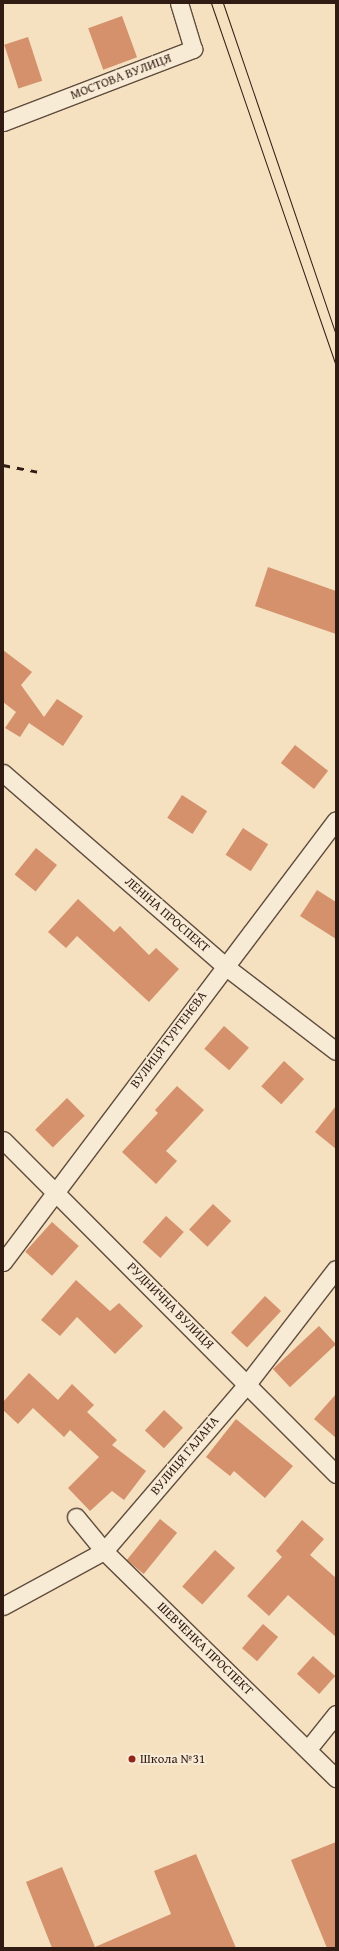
<!DOCTYPE html>
<html>
<head>
<meta charset="utf-8">
<style>
  body { margin:0 }
  #map { position:relative; width:339px; height:1951px; overflow:hidden; background:#f5e0c0; font-family:"Gentium Book Plus",serif }
  div>[style] { position:absolute }
  .building>* { inset:0; background:#d4916c; transform-origin:0 0 }
  .roads { filter:drop-shadow(1px 0 #614d3e) drop-shadow(-1px 0 #614d3e) drop-shadow(0 1px #614d3e) drop-shadow(0 -1px #614d3e) }
  .street>* { height:17px; margin:-8.5px; padding:0 8.5px; transform-origin:8.5px; border-radius:8.5px; background:#f8ebd6 }
  .tram>* { height:1px; margin:-0.5px; padding:0 0.5px; transform-origin:0.5px; border-radius:0.5px; background:#301c13 }
  .rail>* { height:3px; margin-top:-1.5px; transform-origin:0; background:repeating-linear-gradient(90deg,#301c13 0 7px,transparent 0 14px) }
  .dots>* { width:11px; height:11px; translate:-50% -50%; box-sizing:border-box; border:2px solid #f8ebd6; border-radius:50% }
  span { translate:-50% -50%; white-space:nowrap; text-align:center; line-height:1.15; -webkit-text-stroke:4px #f8ebd6; paint-order:stroke }
  .street-label { font-size:13px; color:#301c13 }
  .poi-label { font-size:13px; color:#301c13 }
  .left { translate:0 -50%; text-align:left }
  .frame { position:absolute; inset:0; border:4px solid #301c13; pointer-events:none }
</style>
</head>
<body>
<div id="map">
  <div class="building">
    <div style="left:122px;top:16px;width:44px;height:36px;rotate:70deg"></div>
    <div style="left:28px;top:37px;width:46px;height:25px;rotate:72deg"></div>
    <div style="clip-path:polygon(268px 567px,336px 591px,336px 634px,255px 606px)"></div>
    <div style="clip-path:polygon(3px 650px,32px 672px,21px 685px,44px 717px,57px 699px,83px 716px,63px 746px,29px 723px,20px 737px,5px 728px,16px 712px,3px 702px)"></div>
    <div style="left:295px;top:745px;width:42px;height:23px;rotate:38deg"></div>
    <div style="left:182px;top:795px;width:30px;height:27px;rotate:33deg"></div>
    <div style="left:243px;top:828px;width:30px;height:32px;rotate:33deg"></div>
    <div style="left:36px;top:848px;width:27px;height:34px;rotate:39deg"></div>
    <div style="clip-path:polygon(317px 890px,336px 902px,336px 939px,300px 916px)"></div>
    <div style="clip-path:polygon(78px 899px,114px 932px,120px 926px,149px 955px,156px 948px,179px 969px,149px 1002px,77px 936px,66px 948px,48px 932px)"></div>
    <div style="left:224px;top:1026px;width:33px;height:30px;rotate:41deg"></div>
    <div style="left:284px;top:1061px;width:27px;height:34px;rotate:42deg"></div>
    <div style="clip-path:polygon(177px 1086px,204px 1110px,166px 1151px,177px 1161px,156px 1184px,122px 1152px,158px 1113px,155px 1110px)"></div>
    <div style="left:67px;top:1098px;width:25px;height:45px;rotate:45deg"></div>
    <div style="clip-path:polygon(336px 1106px,336px 1149px,315px 1132px)"></div>
    <div style="left:213px;top:1204px;width:25px;height:35px;rotate:43deg"></div>
    <div style="left:166px;top:1216px;width:24px;height:35px;rotate:42deg"></div>
    <div style="left:52px;top:1222px;width:36px;height:40px;rotate:42deg"></div>
    <div style="clip-path:polygon(76px 1280px,110px 1311px,119px 1303px,143px 1326px,115px 1354px,77px 1317px,60px 1336px,41px 1320px)"></div>
    <div style="left:265px;top:1296px;width:22px;height:50px;rotate:43deg"></div>
    <div style="left:319px;top:1326px;width:25px;height:63px;rotate:47deg"></div>
    <div style="clip-path:polygon(29px 1373px,58px 1400px,72px 1384px,94px 1405px,87px 1412px,117px 1440px,112px 1445px,146px 1471px,124px 1500px,112px 1491px,90px 1511px,68px 1488px,99px 1457px,70px 1430px,64px 1437px,33px 1408px,18px 1424px,3px 1410px,3px 1402px)"></div>
    <div style="clip-path:polygon(336px 1394px,336px 1438px,314px 1419px)"></div>
    <div style="left:164px;top:1410px;width:26px;height:28px;rotate:43deg"></div>
    <div style="clip-path:polygon(236px 1419px,293px 1466px,265px 1498px,234px 1471px,230px 1476px,206px 1457px)"></div>
    <div style="left:160px;top:1519px;width:22px;height:53px;rotate:39deg"></div>
    <div style="clip-path:polygon(302px 1520px,324px 1539px,310px 1555px,336px 1578px,336px 1637px,288px 1595px,269px 1616px,247px 1596px,282px 1557px,276px 1551px)"></div>
    <div style="left:215px;top:1550px;width:27px;height:49px;rotate:42deg"></div>
    <div style="left:263px;top:1624px;width:20px;height:32px;rotate:41deg"></div>
    <div style="left:313px;top:1656px;width:30px;height:24px;rotate:42deg"></div>
    <div style="clip-path:polygon(336px 1842px,336px 1948px,327px 1948px,291px 1860px)"></div>
    <div style="clip-path:polygon(196px 1854px,236px 1948px,52px 1948px,26px 1882px,62px 1867px,95px 1947px,171px 1914px,154px 1871px)"></div>
  </div>
  <div class="roads">
    <div class="street">
      <div style="left:3px;top:122px;width:204px;rotate:-21deg"></div>
      <div style="left:193px;top:49px;width:48px;rotate:-106.9deg"></div>
      <div style="left:3px;top:773px;width:296px;rotate:41deg"></div>
      <div style="left:226px;top:967px;width:138px;rotate:37.4deg"></div>
      <div style="left:3px;top:1140px;width:472px;rotate:45.1deg"></div>
      <div style="left:3px;top:1262px;width:553px;rotate:-53.01deg"></div>
      <div style="left:76px;top:1517px;width:44px;rotate:50.5deg"></div>
      <div style="left:104px;top:1551px;width:325px;rotate:44.4deg"></div>
      <div style="left:3px;top:1606px;width:115px;rotate:-28.6deg"></div>
      <div style="left:104px;top:1551px;width:220px;rotate:-49.4deg"></div>
      <div style="left:247px;top:1384px;width:145px;rotate:-52.3deg"></div>
      <div style="left:308px;top:1749px;width:45px;rotate:-51.3deg"></div>
    </div>
  </div>
  <div class="tram">
    <div style="left:211px;top:3px;width:385px;rotate:71deg"></div>
    <div style="left:223px;top:3px;width:350px;rotate:71.2deg"></div>
  </div>
  <div class="rail">
    <div style="left:3px;top:465px;width:36px;rotate:11deg"></div>
  </div>
  <div class="dots">
    <div style="left:132px;top:1759px;background:#8f2418"></div>
  </div>
  <div class="street-label">
    <span style="left:121px;top:77px;rotate:-21deg">МОСТОВА ВУЛИЦЯ</span>
    <span style="left:167px;top:915px;rotate:41deg">ЛЕНІНА ПРОСПЕКТ</span>
    <span style="left:169px;top:1040px;rotate:-53deg">ВУЛИЦЯ ТУРГЕНЄВА</span>
    <span style="left:170px;top:1306px;rotate:45deg">РУДНИЧНА ВУЛИЦЯ</span>
    <span style="left:185px;top:1456px;rotate:-50deg">ВУЛИЦЯ ГАЛАНА</span>
    <span style="left:205px;top:1649px;rotate:44deg">ШЕВЧЕНКА ПРОСПЕКТ</span>
  </div>
  <div class="poi-label">
    <span class="left" style="left:140px;top:1759px">Школа №31</span>
  </div>
  <div class="frame"></div>
</div>
</body>
</html>
